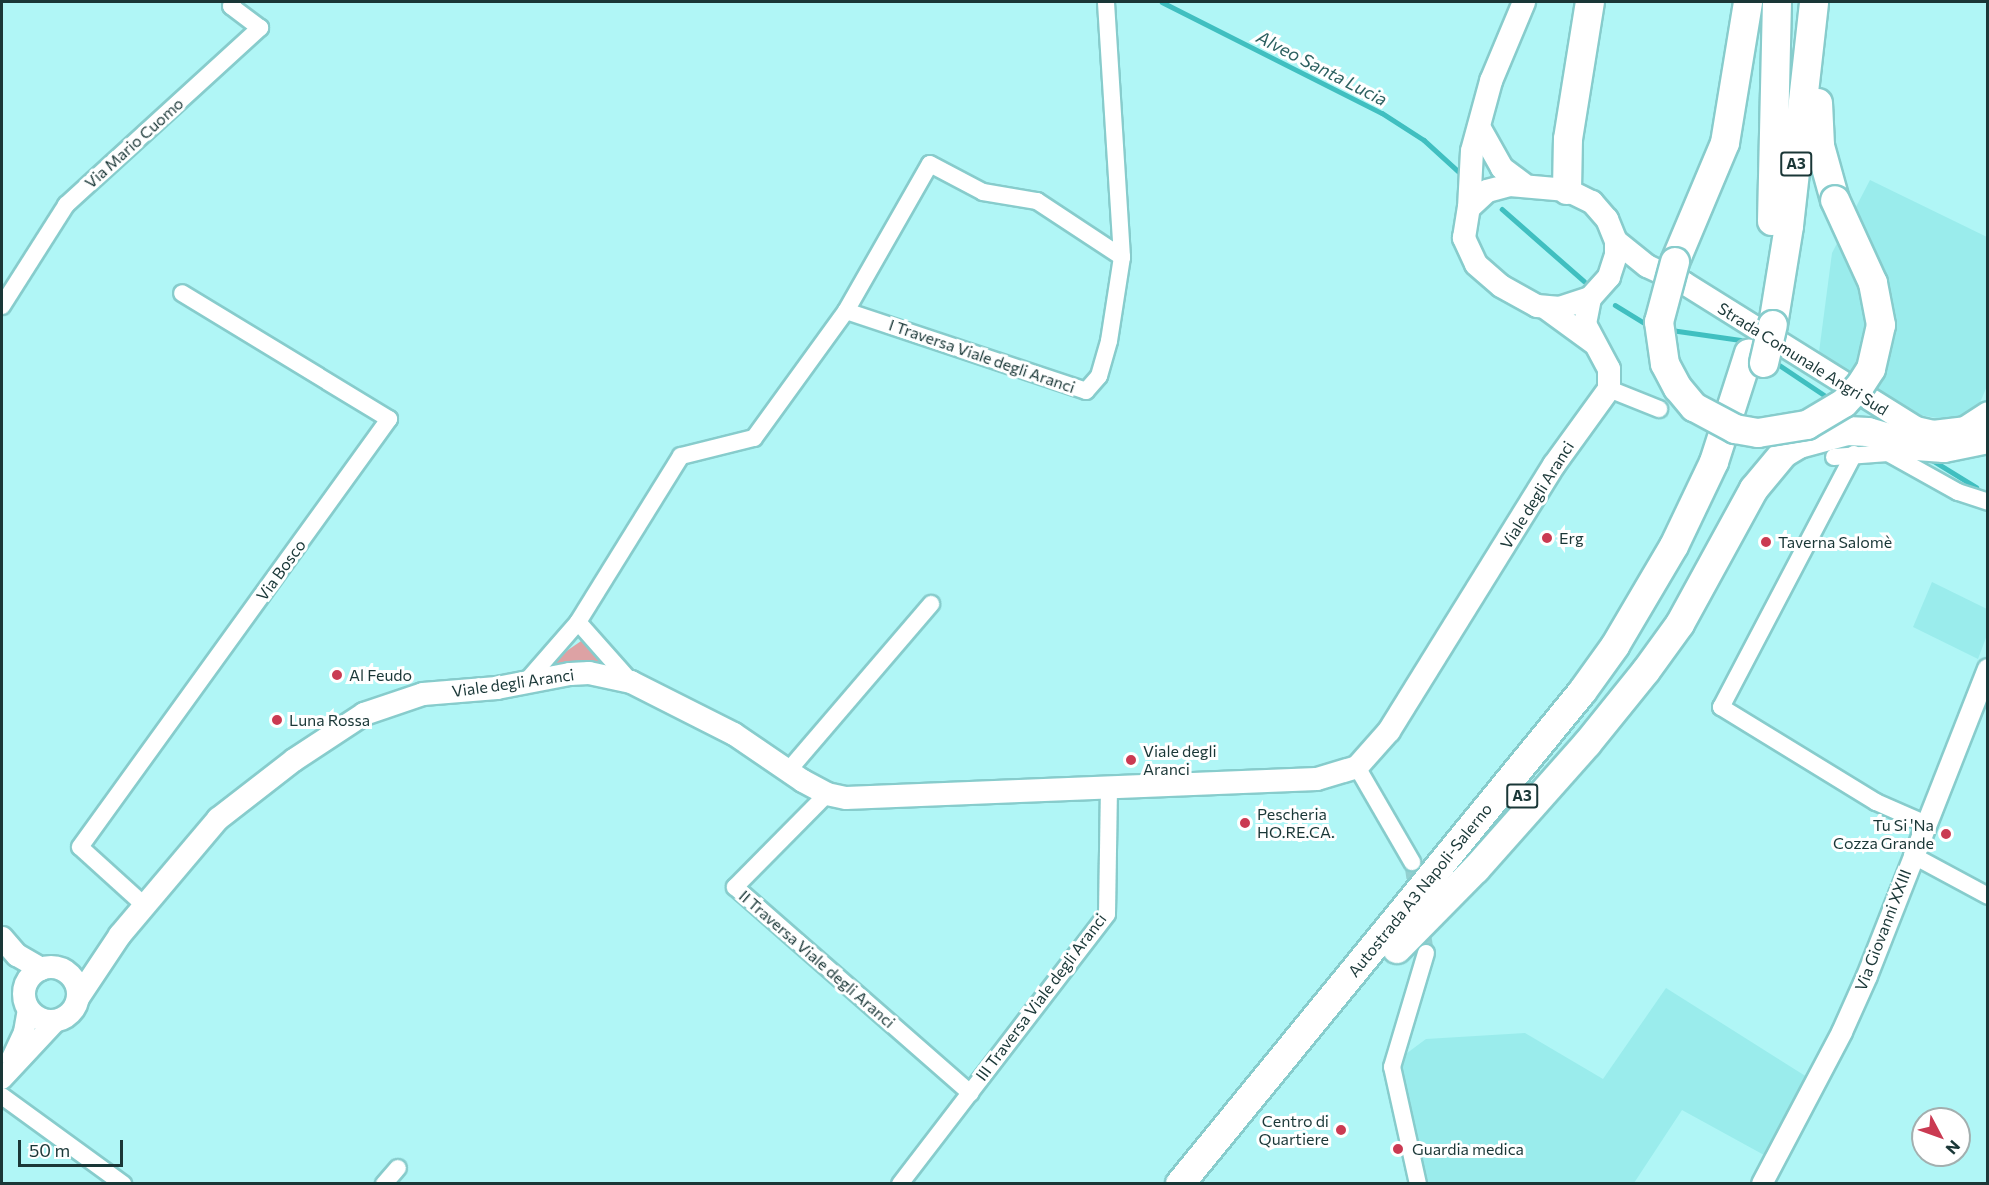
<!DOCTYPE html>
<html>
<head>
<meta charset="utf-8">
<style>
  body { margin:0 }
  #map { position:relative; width:1989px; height:1185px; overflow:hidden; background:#b0f6f6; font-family:Commissioner,sans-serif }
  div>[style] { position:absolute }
  .built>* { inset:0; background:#9aecec }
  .green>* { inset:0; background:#dda2a4 }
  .stream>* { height:4.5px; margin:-2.25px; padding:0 2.25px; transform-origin:2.25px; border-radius:2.25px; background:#40bfc0 }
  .minor-tunnel>* { height:16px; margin-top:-8px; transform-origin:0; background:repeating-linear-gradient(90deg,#92d0d0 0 16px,transparent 0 24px) }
  .roads { filter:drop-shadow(2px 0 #87cccc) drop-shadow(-2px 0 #87cccc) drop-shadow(0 2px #87cccc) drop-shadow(0 -2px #87cccc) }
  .minor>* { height:16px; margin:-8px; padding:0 8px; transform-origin:8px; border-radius:8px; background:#fff }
  .tertiary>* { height:20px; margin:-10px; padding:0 10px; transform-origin:10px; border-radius:10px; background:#fff }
  .secondary>* { height:22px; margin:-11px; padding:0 11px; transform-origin:11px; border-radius:11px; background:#fff }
  .secondary>.ring { margin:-11px; padding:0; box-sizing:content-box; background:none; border:22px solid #fff; border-radius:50% }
  .motorway>* { height:28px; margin:-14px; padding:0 14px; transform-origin:14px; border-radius:14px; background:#fff }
  .bridges { filter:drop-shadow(2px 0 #87cccc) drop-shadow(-2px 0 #87cccc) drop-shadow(0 2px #87cccc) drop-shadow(0 -2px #87cccc) }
  .motorway-bridge>* { height:28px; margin:-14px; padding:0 14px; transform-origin:14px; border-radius:14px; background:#fff }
  .dots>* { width:16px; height:16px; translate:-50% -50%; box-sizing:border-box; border:3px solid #fff; border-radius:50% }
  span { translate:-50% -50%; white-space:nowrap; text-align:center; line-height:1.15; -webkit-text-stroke:6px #fff; paint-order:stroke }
  .shield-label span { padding:2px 4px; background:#fff; border:2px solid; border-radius:4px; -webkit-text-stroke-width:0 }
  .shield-label { font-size:15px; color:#1a3737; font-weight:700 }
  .street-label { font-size:16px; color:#1a3737 }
  .poi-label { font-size:16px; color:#1a3737 }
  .left { translate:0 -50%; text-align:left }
  .right { translate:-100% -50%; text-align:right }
  .water-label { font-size:18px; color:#2c6060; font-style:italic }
  .frame { position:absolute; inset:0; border:3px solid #1a3737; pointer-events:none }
  .north { position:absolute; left:1911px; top:1107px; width:60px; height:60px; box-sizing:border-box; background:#fff; border:2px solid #a3afaf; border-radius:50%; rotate:131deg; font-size:16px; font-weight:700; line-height:24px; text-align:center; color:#1a3737 }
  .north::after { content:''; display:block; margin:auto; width:21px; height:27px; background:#ca3a52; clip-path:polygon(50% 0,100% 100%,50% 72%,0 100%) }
  .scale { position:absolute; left:18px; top:1140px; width:105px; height:27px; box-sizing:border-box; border:3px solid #1a3737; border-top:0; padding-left:8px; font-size:18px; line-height:21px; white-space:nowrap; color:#1a3737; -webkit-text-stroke:4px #fff; paint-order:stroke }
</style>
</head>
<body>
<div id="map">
  <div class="built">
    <div style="clip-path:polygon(1870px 180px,1987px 237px,1987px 386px,1976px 412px,1944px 419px,1919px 415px,1819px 352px,1832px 253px)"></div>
    <div style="clip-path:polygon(1932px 582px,1987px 609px,1987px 635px,1978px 659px,1913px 627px)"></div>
    <div style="clip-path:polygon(1666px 988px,1807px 1077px,1764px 1155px,1682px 1110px,1634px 1183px,1424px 1184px,1399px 1059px,1426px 1039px,1525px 1033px,1603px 1079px)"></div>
  </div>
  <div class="green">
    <div style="clip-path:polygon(584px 639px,612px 665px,583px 661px,556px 665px,555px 659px)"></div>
  </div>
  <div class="stream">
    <div style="left:1162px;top:2px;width:246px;rotate:26.8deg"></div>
    <div style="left:1382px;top:113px;width:50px;rotate:32.7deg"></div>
    <div style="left:1424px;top:140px;width:47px;rotate:42.4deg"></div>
    <div style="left:1502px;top:209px;width:109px;rotate:41.3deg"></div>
    <div style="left:1615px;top:305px;width:42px;rotate:31.4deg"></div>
    <div style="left:1671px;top:330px;width:70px;rotate:8.2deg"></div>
    <div style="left:1740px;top:340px;width:8px;rotate:30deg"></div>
    <div style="left:1775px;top:362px;width:66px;rotate:33.9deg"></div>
    <div style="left:1932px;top:460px;width:52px;rotate:31.5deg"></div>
  </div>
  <div class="minor-tunnel">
    <div style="left:1412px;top:862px;width:92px;rotate:81.3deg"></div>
  </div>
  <div class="roads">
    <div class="minor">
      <div style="left:2px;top:306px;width:120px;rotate:-57.6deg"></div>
      <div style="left:66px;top:205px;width:263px;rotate:-42.4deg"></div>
      <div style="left:260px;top:28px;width:36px;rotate:-143deg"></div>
      <div style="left:231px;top:6px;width:4px;rotate:-63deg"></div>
      <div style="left:846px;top:311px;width:169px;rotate:-60.3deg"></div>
      <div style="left:930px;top:164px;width:60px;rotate:27.8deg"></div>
      <div style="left:983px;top:192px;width:55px;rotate:9.5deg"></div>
      <div style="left:1037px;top:201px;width:102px;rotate:33.4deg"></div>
      <div style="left:1609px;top:389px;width:54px;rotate:21.8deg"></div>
      <div style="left:1854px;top:454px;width:286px;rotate:117.7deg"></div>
      <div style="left:1721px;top:707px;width:182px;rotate:31.5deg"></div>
      <div style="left:1876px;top:802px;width:55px;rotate:23.7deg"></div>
      <div style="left:1834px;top:457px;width:54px;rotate:-4.2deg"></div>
      <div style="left:1888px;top:453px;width:80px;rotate:29.1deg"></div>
      <div style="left:1958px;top:492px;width:32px;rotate:18deg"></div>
      <div style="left:578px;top:622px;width:195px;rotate:-58.2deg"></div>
      <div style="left:681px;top:456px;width:75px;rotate:-13.9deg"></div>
      <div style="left:754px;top:438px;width:157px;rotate:-54.1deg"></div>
      <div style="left:846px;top:311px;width:253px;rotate:18.4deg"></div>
      <div style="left:1086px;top:391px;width:20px;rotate:-49deg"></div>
      <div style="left:1099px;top:376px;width:36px;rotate:-74deg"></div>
      <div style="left:1109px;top:341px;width:85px;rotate:-81.2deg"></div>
      <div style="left:1122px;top:257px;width:256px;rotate:-93.6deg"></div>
      <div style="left:524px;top:684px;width:82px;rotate:-48.9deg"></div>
      <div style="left:578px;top:622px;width:80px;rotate:48.5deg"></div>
      <div style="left:1357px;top:767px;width:110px;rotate:59.9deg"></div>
      <div style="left:788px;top:771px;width:220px;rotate:-49.4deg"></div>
      <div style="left:827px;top:794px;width:131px;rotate:134.7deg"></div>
      <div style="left:735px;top:887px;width:313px;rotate:41.2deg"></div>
      <div style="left:1912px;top:855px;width:86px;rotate:28.3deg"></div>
      <div style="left:144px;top:905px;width:86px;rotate:-137.8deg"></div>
      <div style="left:80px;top:847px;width:528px;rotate:-54.17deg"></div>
      <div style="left:389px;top:419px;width:242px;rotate:-148.7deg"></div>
      <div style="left:2px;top:1096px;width:150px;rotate:36deg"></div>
      <div style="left:384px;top:1184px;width:21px;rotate:-49deg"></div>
      <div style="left:900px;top:1184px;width:340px;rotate:-52.5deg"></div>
      <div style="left:1107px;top:914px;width:129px;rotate:-89.1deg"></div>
      <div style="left:1418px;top:1184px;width:120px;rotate:-102.5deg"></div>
      <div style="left:1392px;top:1067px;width:119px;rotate:-73.4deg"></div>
    </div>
    <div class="tertiary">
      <div style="left:12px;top:1058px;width:29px;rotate:-65deg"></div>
      <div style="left:24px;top:1032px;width:22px;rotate:-80deg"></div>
      <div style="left:2px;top:1079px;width:79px;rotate:-47deg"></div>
      <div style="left:1762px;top:1184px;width:172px;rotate:-62.2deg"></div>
      <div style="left:1842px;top:1032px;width:61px;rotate:-65.9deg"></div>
      <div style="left:1867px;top:976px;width:330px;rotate:-68.5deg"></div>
    </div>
    <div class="secondary">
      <div style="left:1479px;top:127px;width:47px;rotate:60.7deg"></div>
      <div style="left:1502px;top:168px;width:26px;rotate:37deg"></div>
      <div style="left:1510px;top:185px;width:57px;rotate:5deg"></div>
      <div style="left:1567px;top:190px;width:28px;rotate:26deg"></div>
      <div style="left:1592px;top:202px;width:23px;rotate:49deg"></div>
      <div style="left:1607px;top:219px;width:24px;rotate:68deg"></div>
      <div style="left:1616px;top:241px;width:14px;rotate:90deg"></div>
      <div style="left:1616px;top:255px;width:23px;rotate:108deg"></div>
      <div style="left:1609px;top:277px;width:28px;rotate:132deg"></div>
      <div style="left:1590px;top:298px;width:32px;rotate:162deg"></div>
      <div style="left:1560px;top:308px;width:23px;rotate:-175deg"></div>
      <div style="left:1537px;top:306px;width:41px;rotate:-150.9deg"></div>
      <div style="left:1501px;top:286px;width:33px;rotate:-139deg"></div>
      <div style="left:1476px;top:264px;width:29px;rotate:-115deg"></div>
      <div style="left:1464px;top:238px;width:30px;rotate:-81deg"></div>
      <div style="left:1469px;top:208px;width:25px;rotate:-43deg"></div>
      <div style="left:1487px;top:191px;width:24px;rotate:-15deg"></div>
      <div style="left:1469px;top:208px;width:57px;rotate:-87deg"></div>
      <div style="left:1472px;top:151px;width:73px;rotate:-74.8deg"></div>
      <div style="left:1491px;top:81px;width:86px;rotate:-67.3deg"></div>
      <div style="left:1616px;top:241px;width:40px;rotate:39deg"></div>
      <div style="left:1647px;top:266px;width:41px;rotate:24.7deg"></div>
      <div style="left:1684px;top:283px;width:274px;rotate:32deg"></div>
      <div style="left:1916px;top:428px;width:17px;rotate:13deg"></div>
      <div style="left:1933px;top:432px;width:32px;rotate:-7deg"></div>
      <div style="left:1965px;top:428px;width:27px;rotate:-33deg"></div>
      <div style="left:1546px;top:308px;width:59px;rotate:36.1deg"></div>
      <div style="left:2px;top:938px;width:23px;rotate:49deg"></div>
      <div style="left:17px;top:955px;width:28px;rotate:30deg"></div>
      <div class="ring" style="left:24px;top:967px;width:32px;height:32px"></div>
      <div style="left:78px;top:998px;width:76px;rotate:-56.3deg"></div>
      <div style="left:120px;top:935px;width:152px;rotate:-49.8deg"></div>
      <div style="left:218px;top:819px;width:96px;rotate:-37.8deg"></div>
      <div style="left:294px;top:760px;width:84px;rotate:-33.3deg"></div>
      <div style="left:364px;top:714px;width:62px;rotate:-18.7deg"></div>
      <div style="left:423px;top:694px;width:74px;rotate:-4.6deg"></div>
      <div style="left:497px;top:688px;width:74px;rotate:-10.9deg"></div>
      <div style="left:570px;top:674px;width:19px;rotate:-3deg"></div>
      <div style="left:589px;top:673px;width:43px;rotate:12.1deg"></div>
      <div style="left:631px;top:682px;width:115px;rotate:26.8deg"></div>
      <div style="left:734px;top:734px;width:83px;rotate:34.3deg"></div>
      <div style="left:803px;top:781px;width:27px;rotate:28deg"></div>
      <div style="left:827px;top:794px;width:19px;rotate:12deg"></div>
      <div style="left:846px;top:798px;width:471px;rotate:-2.3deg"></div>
      <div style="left:1317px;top:779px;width:42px;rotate:-16.7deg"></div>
      <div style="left:1357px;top:767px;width:48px;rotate:-48.4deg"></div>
      <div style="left:1389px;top:731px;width:313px;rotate:-58.2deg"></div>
      <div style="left:1554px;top:465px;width:94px;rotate:-54.1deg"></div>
      <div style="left:1609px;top:389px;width:20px;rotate:-90deg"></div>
      <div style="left:1609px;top:369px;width:51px;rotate:-118.1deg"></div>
      <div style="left:1585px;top:324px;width:26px;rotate:-79deg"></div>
    </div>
    <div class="motorway">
      <div style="left:1818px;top:103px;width:43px;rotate:87.3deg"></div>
      <div style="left:1820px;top:146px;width:56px;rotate:74.5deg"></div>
      <div style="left:1567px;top:190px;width:51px;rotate:-88.9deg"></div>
      <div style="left:1568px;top:139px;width:139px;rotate:-80.9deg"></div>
      <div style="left:1772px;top:221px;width:219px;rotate:-88.7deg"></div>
      <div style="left:1675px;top:262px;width:129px;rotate:-67.2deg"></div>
      <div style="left:1725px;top:143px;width:143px;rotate:-80.7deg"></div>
      <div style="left:1773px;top:325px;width:100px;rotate:-80.8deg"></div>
      <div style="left:1789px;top:226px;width:225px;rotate:-83.6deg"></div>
      <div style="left:1397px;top:949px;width:112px;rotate:-45.4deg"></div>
      <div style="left:1476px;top:869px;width:167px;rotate:-48.4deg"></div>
      <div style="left:1587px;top:744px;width:94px;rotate:-51.1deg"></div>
      <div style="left:1646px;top:671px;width:58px;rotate:-54.1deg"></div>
      <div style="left:1680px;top:624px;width:154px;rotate:-61.3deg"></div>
      <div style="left:1754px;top:489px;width:47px;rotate:-50.2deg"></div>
      <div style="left:1784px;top:453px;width:17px;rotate:-31deg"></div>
      <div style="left:1799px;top:444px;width:50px;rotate:-15.2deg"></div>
      <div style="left:1847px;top:431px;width:21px;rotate:3deg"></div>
      <div style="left:1868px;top:432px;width:50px;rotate:16.3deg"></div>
      <div style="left:1916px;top:446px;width:28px;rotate:4deg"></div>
      <div style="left:1944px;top:448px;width:45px;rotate:-11.6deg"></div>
      <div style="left:1180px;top:1184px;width:635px;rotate:-50.75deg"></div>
      <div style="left:1582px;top:692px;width:57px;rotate:-54.3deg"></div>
      <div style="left:1615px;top:646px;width:116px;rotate:-59.5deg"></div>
      <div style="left:1674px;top:546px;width:93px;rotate:-64.5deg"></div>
      <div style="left:1714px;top:462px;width:114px;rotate:-72.2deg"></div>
    </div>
  </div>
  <div class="bridges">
    <div class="motorway-bridge">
      <div style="left:1675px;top:262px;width:62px;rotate:104.9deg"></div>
      <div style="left:1659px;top:322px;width:42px;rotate:81.9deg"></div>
      <div style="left:1665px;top:364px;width:27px;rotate:62deg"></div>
      <div style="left:1678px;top:388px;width:25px;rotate:50deg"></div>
      <div style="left:1694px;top:407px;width:47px;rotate:28.2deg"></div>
      <div style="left:1735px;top:429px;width:23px;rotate:10deg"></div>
      <div style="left:1758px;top:433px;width:50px;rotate:-9.3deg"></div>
      <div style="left:1807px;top:425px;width:43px;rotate:-30.7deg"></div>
      <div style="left:1844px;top:403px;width:23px;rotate:-47deg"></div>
      <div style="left:1860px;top:386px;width:20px;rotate:-57deg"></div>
      <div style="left:1871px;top:369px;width:45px;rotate:-77.2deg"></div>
      <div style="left:1881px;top:325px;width:43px;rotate:-100.8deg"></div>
      <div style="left:1873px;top:283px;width:91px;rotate:-114.6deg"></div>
      <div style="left:1764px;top:363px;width:39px;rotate:-77deg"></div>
    </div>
  </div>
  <div class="dots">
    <div style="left:1547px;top:538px;background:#ca3a52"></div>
    <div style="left:1766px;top:542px;background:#ca3a52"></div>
    <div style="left:337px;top:675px;background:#ca3a52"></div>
    <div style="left:277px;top:720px;background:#ca3a52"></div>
    <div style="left:1131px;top:760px;background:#ca3a52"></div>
    <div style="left:1245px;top:823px;background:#ca3a52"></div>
    <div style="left:1946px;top:834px;background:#ca3a52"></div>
    <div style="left:1341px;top:1130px;background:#ca3a52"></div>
    <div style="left:1398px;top:1149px;background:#ca3a52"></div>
  </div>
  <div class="shield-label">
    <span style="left:1796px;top:164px">A3</span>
    <span style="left:1522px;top:796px">A3</span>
  </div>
  <div class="street-label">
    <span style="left:134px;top:143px;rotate:-42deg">Via Mario Cuomo</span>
    <span style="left:982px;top:356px;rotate:19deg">I Traversa Viale degli Aranci</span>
    <span style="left:1803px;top:359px;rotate:32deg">Strada Comunale Angri Sud</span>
    <span style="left:1537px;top:495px;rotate:-58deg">Viale degli Aranci</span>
    <span style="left:281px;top:570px;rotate:-54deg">Via Bosco</span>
    <span style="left:513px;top:683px;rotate:-8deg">Viale degli Aranci</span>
    <span style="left:1420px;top:890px;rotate:-51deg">Autostrada A3 Napoli-Salerno</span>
    <span style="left:1883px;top:930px;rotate:-69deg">Via Giovanni XXIII</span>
    <span style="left:817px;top:959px;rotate:41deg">II Traversa Viale degli Aranci</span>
    <span style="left:1041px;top:997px;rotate:-53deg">III Traversa Viale degli Aranci</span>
  </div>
  <div class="poi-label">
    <span class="left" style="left:1559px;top:538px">Erg</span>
    <span class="left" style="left:1778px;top:542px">Taverna Salomè</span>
    <span class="left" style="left:349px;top:675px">Al Feudo</span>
    <span class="left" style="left:289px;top:720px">Luna Rossa</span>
    <span class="left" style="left:1143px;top:760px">Viale degli<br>Aranci</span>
    <span class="left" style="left:1257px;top:823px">Pescheria<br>HO.RE.CA.</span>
    <span class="right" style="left:1934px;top:834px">Tu Si 'Na<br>Cozza Grande</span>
    <span class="right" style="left:1329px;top:1130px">Centro di<br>Quartiere</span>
    <span class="left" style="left:1412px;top:1149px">Guardia medica</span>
  </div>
  <div class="water-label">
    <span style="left:1322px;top:68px;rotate:27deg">Alveo Santa Lucia</span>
  </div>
  <div class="frame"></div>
  <div class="north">N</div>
  <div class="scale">50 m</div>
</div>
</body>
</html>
